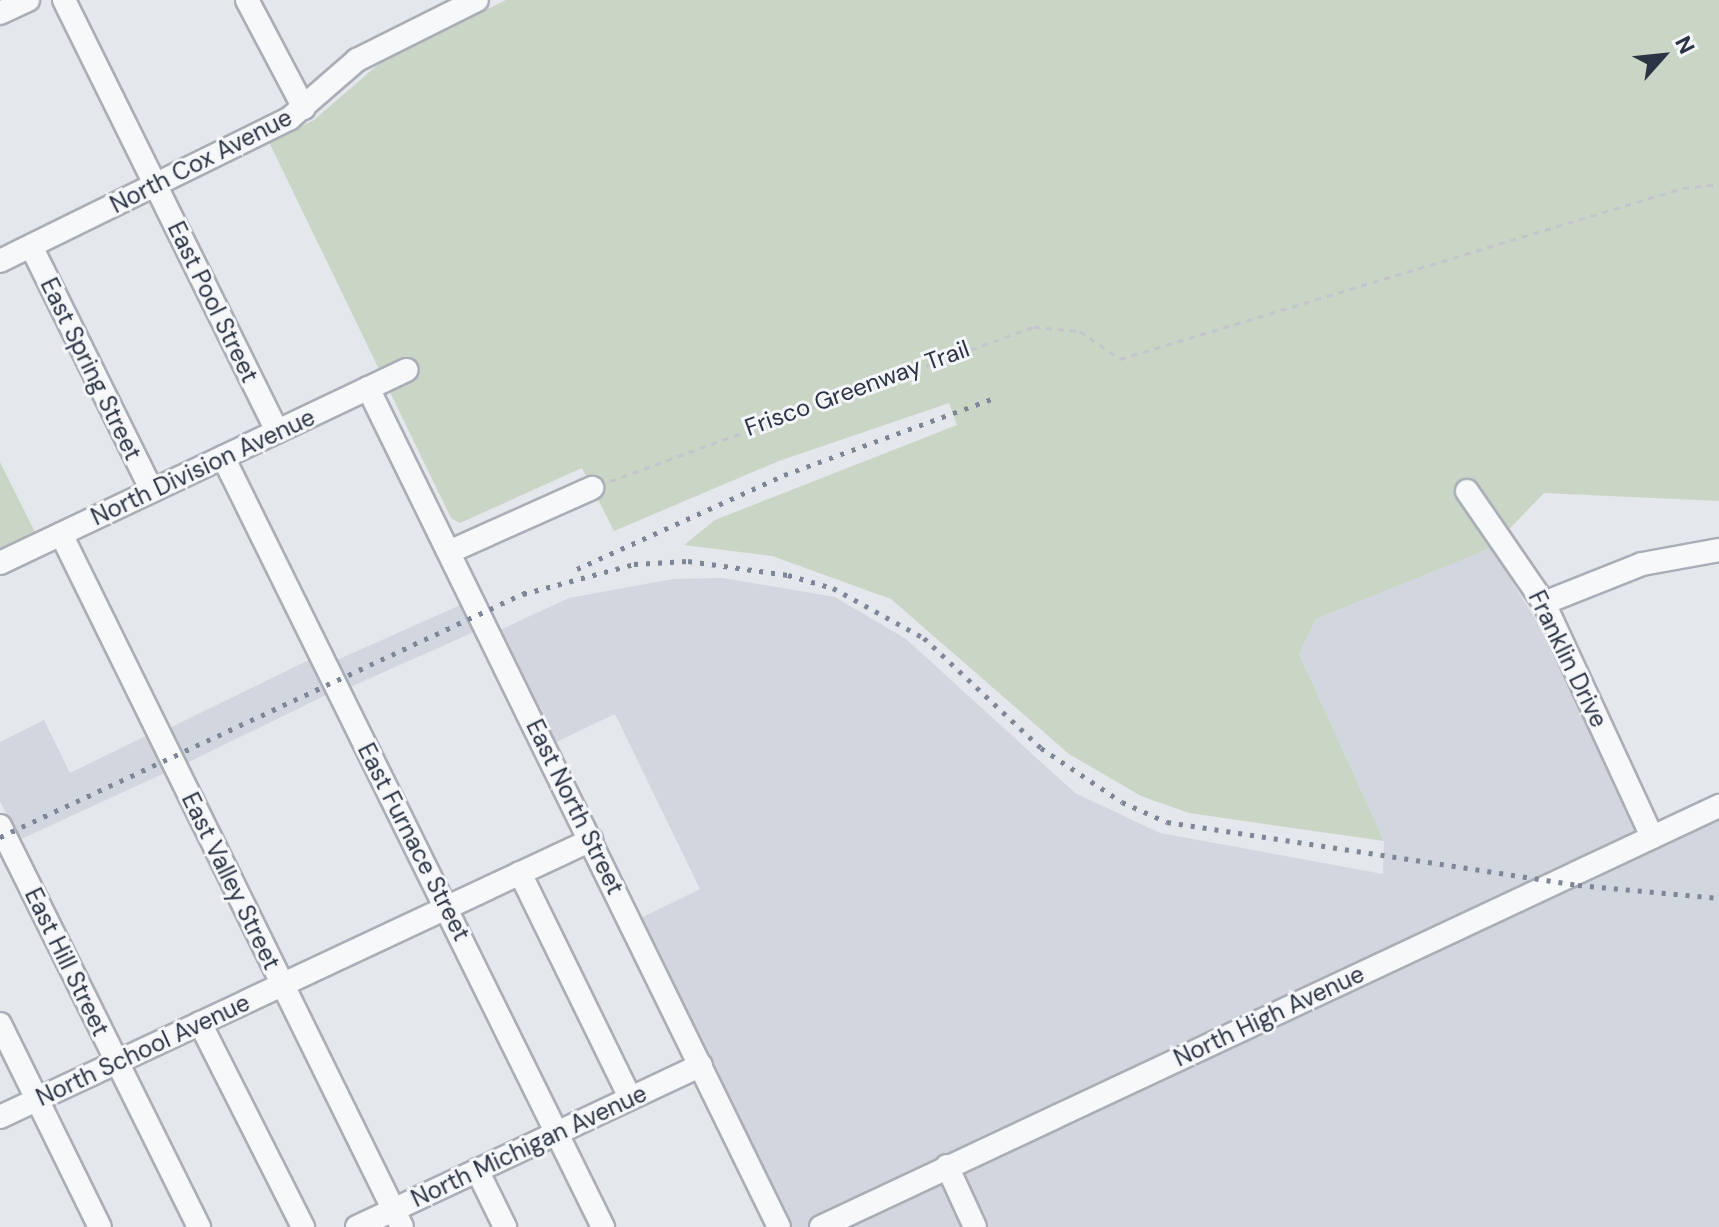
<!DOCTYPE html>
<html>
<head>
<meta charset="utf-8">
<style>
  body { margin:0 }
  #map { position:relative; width:1719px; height:1227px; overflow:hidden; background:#e4e7ec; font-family:"DM Sans",sans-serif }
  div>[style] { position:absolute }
  .built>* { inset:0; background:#d2d6de; transform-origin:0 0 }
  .green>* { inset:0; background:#c9d6c5 }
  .path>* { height:3px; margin-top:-1.5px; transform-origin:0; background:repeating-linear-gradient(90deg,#c2c5cb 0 6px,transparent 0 12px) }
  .roads { filter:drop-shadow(2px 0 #a9aeb7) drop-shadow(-2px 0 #a9aeb7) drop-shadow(0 2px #a9aeb7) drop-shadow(0 -2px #a9aeb7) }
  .minor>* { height:22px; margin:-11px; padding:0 11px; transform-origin:11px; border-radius:11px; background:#f7f8fa }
  .rail>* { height:5px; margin-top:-2.5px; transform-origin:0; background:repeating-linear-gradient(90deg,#7d8696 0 4px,transparent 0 12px) }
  span { translate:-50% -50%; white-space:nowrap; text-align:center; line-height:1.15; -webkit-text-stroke:6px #f4f6f9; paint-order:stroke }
  .street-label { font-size:24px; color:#2b3445 }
  .north { position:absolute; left:1623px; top:16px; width:80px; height:80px; -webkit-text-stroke:6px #f4f6f9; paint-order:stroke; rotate:63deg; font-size:22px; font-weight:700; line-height:32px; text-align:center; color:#2b3445 }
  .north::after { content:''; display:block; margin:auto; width:28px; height:36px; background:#2b3445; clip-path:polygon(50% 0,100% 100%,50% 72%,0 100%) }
</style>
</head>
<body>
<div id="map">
  <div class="built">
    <div style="clip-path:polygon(1491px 548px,1536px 620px,1645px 850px,1719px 816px,1719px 1227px,790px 1227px,639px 919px,700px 889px,615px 714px,554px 743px,498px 631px,569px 598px,673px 579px,723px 578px,835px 597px,906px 639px,1075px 793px,1160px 833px,1383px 874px,1384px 841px,1299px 654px,1316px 619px)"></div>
    <div style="left:465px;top:603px;width:30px;height:142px;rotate:66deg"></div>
    <div style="left:311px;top:659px;width:39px;height:160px;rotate:64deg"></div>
    <div style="clip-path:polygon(44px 720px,70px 773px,150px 734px,169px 771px,19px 840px,0 801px,0 742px)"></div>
  </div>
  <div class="green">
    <div style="clip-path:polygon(506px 0,1719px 0,1719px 501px,1544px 493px,1491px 548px,1316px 619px,1299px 654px,1384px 841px,1189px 813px,1141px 796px,1069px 754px,891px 599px,772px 556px,684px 545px,715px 520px,957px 425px,949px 403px,779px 461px,614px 531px,582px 468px,460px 523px,451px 518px,269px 142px,314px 120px,382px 61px)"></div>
    <div style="clip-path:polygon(0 462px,36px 534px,0 551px)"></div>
  </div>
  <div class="path">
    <div style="left:610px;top:481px;width:451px;rotate:-20deg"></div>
    <div style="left:1034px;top:327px;width:46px;rotate:5deg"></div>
    <div style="left:1080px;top:331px;width:49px;rotate:35deg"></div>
    <div style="left:1120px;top:359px;width:588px;rotate:-16.9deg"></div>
    <div style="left:1683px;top:188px;width:36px;rotate:-6deg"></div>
  </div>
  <div class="roads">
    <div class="minor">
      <div style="left:64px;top:0;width:481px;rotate:63.7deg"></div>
      <div style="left:247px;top:0;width:122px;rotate:62.2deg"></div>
      <div style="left:0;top:13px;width:31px;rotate:-25deg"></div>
      <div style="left:31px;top:246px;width:273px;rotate:63.7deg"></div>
      <div style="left:0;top:261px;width:323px;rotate:-26.2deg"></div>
      <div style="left:290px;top:118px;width:89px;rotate:-40.9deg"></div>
      <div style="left:357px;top:60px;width:134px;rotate:-26.6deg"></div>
      <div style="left:368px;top:388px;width:934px;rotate:63.9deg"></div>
      <div style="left:223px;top:457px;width:859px;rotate:63.73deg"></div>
      <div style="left:1467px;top:491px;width:136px;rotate:55.5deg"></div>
      <div style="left:1544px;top:603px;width:258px;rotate:65.2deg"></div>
      <div style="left:61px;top:534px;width:772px;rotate:63.8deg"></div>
      <div style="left:449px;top:552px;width:157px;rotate:-24.1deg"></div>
      <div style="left:0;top:563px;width:450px;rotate:-25.4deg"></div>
      <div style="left:1544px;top:603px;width:105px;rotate:-21.7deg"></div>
      <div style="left:1642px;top:564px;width:78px;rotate:-10.3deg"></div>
      <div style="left:0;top:826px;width:448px;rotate:63.6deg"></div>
      <div style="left:520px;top:873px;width:250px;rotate:63.9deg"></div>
      <div style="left:200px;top:1023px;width:229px;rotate:63.2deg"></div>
      <div style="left:0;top:1024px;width:226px;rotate:63.8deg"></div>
      <div style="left:0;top:1117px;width:653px;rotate:-25.11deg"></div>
      <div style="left:947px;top:1166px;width:67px;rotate:65.3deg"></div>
      <div style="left:477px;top:1170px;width:64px;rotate:63.8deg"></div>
      <div style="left:357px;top:1227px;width:380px;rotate:-25.2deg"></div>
      <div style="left:821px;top:1227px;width:992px;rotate:-25.12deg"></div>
    </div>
  </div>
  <div class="rail">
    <div style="left:577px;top:569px;width:227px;rotate:-24.4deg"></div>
    <div style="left:784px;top:475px;width:227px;rotate:-20.1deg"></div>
    <div style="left:523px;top:594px;width:115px;rotate:-15.1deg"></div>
    <div style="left:634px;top:564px;width:54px;rotate:-3.2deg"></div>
    <div style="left:688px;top:561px;width:101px;rotate:8deg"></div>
    <div style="left:788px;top:575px;width:47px;rotate:16.1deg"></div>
    <div style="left:833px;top:588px;width:104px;rotate:28.8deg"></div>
    <div style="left:924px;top:638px;width:161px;rotate:43.2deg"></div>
    <div style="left:1041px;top:748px;width:97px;rotate:33.7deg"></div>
    <div style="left:1122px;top:802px;width:49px;rotate:24deg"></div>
    <div style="left:1167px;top:822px;width:416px;rotate:8.7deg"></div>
    <div style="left:1578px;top:885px;width:142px;rotate:5.3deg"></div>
    <div style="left:0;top:837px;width:588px;rotate:-24.95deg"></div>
  </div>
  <div class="street-label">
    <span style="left:201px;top:161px;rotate:-27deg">North Cox Avenue</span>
    <span style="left:213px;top:302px;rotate:64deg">East Pool Street</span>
    <span style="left:91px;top:369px;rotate:64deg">East Spring Street</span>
    <span style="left:857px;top:388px;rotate:-20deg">Frisco Greenway Trail</span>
    <span style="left:203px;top:467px;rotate:-25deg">North Division Avenue</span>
    <span style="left:1568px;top:659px;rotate:64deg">Franklin Drive</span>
    <span style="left:575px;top:807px;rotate:64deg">East North Street</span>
    <span style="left:414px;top:842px;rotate:63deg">East Furnace Street</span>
    <span style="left:231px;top:881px;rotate:64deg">East Valley Street</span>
    <span style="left:67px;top:962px;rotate:64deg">East Hill Street</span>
    <span style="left:1269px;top:1016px;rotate:-25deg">North High Avenue</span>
    <span style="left:143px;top:1050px;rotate:-25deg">North School Avenue</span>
    <span style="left:529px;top:1146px;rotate:-25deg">North Michigan Avenue</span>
  </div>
  <div class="north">N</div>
</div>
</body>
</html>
